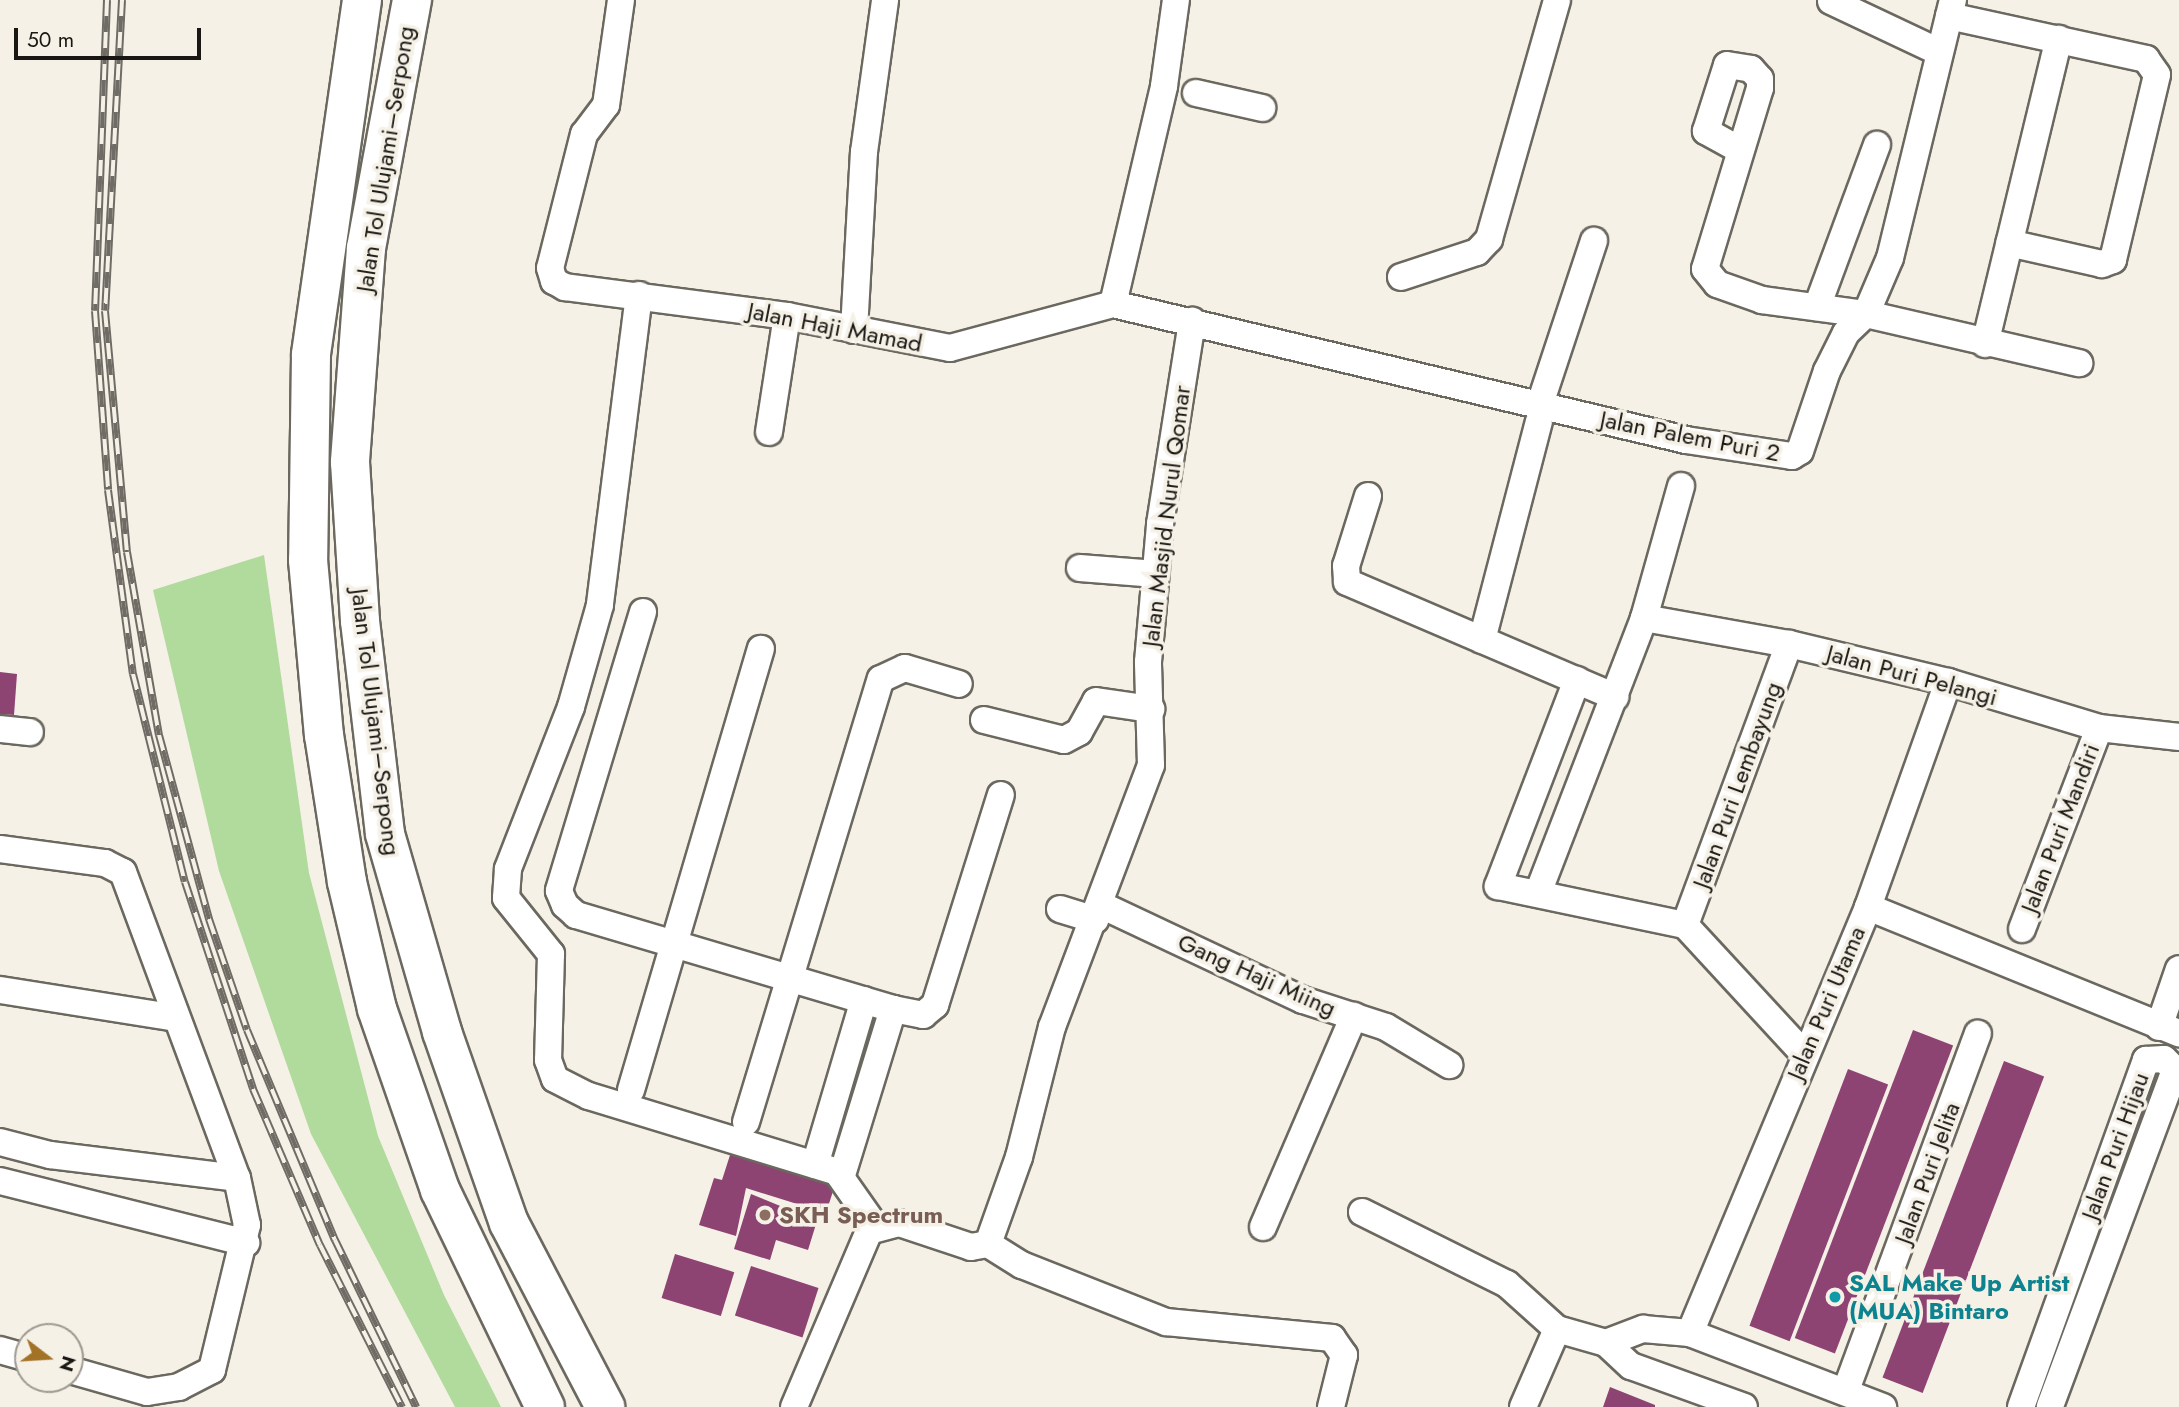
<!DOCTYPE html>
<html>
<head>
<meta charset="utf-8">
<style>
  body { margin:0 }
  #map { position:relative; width:2179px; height:1407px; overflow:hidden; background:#f6f1e7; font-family:Jost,sans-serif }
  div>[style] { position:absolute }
  .green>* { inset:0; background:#b1da9d }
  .building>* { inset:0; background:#8d4473; transform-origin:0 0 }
  .roads { filter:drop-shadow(2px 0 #6b685f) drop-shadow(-2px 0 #6b685f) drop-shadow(0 2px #6b685f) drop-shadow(0 -2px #6b685f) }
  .minor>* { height:26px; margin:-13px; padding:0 13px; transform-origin:13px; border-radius:13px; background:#fff }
  .motorway>* { height:38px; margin:-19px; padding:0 19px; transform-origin:19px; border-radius:19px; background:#fff }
  .rail>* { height:8px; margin-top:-4px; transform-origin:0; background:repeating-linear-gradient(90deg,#f6f1e7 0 16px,#6e6c65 0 32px); box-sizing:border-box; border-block:2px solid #6e6c65 }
  .dots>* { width:19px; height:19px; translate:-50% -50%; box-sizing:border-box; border:4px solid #f6f1e7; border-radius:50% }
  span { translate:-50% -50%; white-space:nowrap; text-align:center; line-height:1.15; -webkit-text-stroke:7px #f6f1e7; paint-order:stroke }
  .street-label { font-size:24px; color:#181713 }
  .education-label { font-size:24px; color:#785e54; font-weight:700 }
  .left { translate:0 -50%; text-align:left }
  .culture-label { font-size:24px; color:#0d838f; font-weight:700 }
  .north { position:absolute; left:14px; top:1323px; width:70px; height:70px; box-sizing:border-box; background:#f6f1e7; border:2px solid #9d9a92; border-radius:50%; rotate:107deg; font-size:19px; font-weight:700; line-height:28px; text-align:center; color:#181713 }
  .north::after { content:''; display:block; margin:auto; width:24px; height:32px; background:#a27227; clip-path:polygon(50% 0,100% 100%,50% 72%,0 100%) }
  .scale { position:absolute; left:14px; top:28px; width:187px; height:32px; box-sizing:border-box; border:4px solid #181713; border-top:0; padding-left:9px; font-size:21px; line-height:24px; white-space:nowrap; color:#181713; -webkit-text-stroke:5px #f6f1e7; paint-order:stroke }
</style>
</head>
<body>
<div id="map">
  <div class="green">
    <div style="clip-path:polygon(264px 555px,309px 873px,378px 1136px,444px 1295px,501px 1407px,455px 1407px,311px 1134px,219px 871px,153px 590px)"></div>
  </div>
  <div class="building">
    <div style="clip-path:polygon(0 672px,17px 674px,14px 715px,0 714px)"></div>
    <div style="left:1913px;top:1030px;width:43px;height:330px;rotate:21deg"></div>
    <div style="left:2004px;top:1061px;width:43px;height:339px;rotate:21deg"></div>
    <div style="left:1848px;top:1069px;width:43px;height:275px;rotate:21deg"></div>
    <div style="clip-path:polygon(731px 1152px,835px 1185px,826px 1213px,746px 1188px,736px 1236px,699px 1225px,714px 1178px,722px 1180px)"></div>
    <div style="clip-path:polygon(751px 1194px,817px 1221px,808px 1250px,776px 1240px,770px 1260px,734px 1249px)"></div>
    <div style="left:675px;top:1254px;width:62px;height:46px;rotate:17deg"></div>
    <div style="left:751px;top:1266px;width:71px;height:52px;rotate:18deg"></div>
    <div style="clip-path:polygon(1610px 1387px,1655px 1405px,1655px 1407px,1603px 1407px)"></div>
  </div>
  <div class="roads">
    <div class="minor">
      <div style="left:621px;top:0;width:106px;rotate:98.1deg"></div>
      <div style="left:606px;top:105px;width:36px;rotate:127deg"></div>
      <div style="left:584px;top:134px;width:138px;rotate:104.2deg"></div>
      <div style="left:550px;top:268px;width:14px;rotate:73deg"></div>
      <div style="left:554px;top:281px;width:13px;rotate:29deg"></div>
      <div style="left:565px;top:287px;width:224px;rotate:7.4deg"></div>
      <div style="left:787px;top:316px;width:166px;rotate:11.1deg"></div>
      <div style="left:950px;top:348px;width:169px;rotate:-15.1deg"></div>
      <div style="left:1113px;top:304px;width:589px;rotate:13.35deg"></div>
      <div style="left:1686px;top:440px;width:107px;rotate:8.6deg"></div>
      <div style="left:1792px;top:456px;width:9px;rotate:-32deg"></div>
      <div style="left:1800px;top:451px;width:84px;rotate:-71.4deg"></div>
      <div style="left:1827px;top:371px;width:42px;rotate:-63.4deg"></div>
      <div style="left:1846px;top:333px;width:28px;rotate:-44deg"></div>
      <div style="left:1866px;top:314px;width:61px;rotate:-66.8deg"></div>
      <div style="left:1890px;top:258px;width:266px;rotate:-76.3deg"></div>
      <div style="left:1831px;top:1px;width:119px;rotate:25.3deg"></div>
      <div style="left:1949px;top:16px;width:202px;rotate:12.3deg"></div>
      <div style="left:2146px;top:59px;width:19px;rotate:55deg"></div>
      <div style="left:2157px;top:75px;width:190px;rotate:103.4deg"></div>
      <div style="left:2113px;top:260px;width:12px;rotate:160deg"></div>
      <div style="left:2102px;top:264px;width:95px;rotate:-167.3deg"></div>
      <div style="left:1196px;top:93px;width:68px;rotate:12.8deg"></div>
      <div style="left:1740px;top:150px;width:39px;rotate:-151deg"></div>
      <div style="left:1706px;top:131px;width:69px;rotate:-72.3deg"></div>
      <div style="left:1727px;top:65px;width:24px;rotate:9deg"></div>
      <div style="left:1751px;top:69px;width:13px;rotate:48deg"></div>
      <div style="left:1760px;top:79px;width:9px;rotate:90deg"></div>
      <div style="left:1760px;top:88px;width:189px;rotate:106.9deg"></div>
      <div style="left:1705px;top:269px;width:19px;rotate:51deg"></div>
      <div style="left:1717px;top:284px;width:48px;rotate:19.6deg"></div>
      <div style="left:1762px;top:300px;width:105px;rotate:7.7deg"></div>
      <div style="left:1866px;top:314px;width:219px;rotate:13deg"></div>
      <div style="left:1401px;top:277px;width:80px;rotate:-18.2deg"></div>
      <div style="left:1477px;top:252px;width:18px;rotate:-47deg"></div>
      <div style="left:1489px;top:239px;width:248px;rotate:-74.1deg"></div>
      <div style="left:639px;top:295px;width:312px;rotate:97.2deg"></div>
      <div style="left:600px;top:605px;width:106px;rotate:105.9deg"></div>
      <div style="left:571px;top:707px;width:174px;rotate:111.3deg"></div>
      <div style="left:508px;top:869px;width:29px;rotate:94deg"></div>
      <div style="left:506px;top:898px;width:72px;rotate:51.2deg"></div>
      <div style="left:551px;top:954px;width:106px;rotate:91.6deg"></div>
      <div style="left:548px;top:1060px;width:20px;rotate:70deg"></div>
      <div style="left:555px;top:1079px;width:38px;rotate:27deg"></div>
      <div style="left:589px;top:1096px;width:259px;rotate:17deg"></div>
      <div style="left:837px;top:1172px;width:66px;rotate:54.9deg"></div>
      <div style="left:1113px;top:304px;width:224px;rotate:-76.8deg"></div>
      <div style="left:1164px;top:86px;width:87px;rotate:-82.1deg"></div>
      <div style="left:1817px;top:307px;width:173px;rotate:-69.7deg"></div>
      <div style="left:854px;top:330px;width:178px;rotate:-86.8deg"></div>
      <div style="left:864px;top:152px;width:153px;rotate:-82.1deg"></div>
      <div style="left:1985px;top:344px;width:314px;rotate:-76.4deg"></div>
      <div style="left:1540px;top:404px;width:172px;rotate:-71.7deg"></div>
      <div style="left:769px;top:432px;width:117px;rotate:-81.2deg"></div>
      <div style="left:1368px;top:496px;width:73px;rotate:107.4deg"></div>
      <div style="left:1346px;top:566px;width:16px;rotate:86deg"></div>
      <div style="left:1347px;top:582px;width:292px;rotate:23.2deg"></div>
      <div style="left:1080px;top:568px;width:76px;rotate:4.5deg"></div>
      <div style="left:643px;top:612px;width:291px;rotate:106.8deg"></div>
      <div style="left:559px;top:891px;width:15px;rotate:67deg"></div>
      <div style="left:565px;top:905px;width:15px;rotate:42deg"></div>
      <div style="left:576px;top:915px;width:331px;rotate:16.5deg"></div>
      <div style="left:1644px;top:618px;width:147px;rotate:10.2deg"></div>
      <div style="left:1789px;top:644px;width:163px;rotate:13.4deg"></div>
      <div style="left:1948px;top:682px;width:158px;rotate:16.9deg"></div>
      <div style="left:2099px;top:728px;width:81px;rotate:6.4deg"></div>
      <div style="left:1482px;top:640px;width:226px;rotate:-75.4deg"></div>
      <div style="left:1577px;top:680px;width:221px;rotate:111deg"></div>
      <div style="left:1498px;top:886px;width:191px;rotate:11.8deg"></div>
      <div style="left:1685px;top:925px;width:176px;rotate:47.3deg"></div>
      <div style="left:984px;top:720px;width:82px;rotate:14deg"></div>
      <div style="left:1064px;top:740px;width:17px;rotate:-28deg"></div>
      <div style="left:1079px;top:732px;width:35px;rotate:-61deg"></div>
      <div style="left:1096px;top:701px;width:56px;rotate:8.3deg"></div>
      <div style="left:0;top:729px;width:30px;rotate:6deg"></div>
      <div style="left:0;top:849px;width:106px;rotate:7.6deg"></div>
      <div style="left:105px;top:863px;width:20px;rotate:27deg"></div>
      <div style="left:123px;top:872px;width:327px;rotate:69.6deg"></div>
      <div style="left:237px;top:1178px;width:48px;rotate:78deg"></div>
      <div style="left:247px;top:1225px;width:149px;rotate:103.6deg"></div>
      <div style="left:212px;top:1370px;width:37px;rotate:153deg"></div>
      <div style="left:179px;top:1387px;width:32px;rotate:171deg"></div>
      <div style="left:147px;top:1392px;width:80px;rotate:-164.1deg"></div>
      <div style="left:1538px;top:893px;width:295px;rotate:-68.9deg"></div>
      <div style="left:1644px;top:618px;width:137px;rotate:-74.3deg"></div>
      <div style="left:1101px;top:905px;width:223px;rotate:25.2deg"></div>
      <div style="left:1303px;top:1000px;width:87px;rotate:18deg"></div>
      <div style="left:1386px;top:1027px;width:74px;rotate:31.1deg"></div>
      <div style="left:1868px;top:907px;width:336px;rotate:22.1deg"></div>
      <div style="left:1060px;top:909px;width:37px;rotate:17deg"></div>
      <div style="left:1685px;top:925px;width:300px;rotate:-69.7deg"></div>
      <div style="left:2022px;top:929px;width:215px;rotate:-69deg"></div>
      <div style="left:0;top:990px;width:178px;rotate:9deg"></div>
      <div style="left:2159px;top:1027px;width:61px;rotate:-71deg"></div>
      <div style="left:631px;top:1090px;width:460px;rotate:-73.6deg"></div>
      <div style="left:746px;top:1122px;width:463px;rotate:-73.1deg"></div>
      <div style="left:881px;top:679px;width:26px;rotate:-25deg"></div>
      <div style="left:905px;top:668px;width:56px;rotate:16.5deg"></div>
      <div style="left:0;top:1142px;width:52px;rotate:14.6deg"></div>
      <div style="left:50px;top:1155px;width:188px;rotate:7deg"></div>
      <div style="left:815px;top:1165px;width:172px;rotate:-73.5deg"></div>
      <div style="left:842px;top:1175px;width:174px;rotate:-72.9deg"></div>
      <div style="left:893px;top:1009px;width:31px;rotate:11deg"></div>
      <div style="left:923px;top:1015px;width:16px;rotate:-40deg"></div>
      <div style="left:935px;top:1005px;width:220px;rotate:-72.6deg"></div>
      <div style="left:0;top:1181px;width:254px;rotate:14.1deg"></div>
      <div style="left:1362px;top:1212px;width:162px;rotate:26.4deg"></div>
      <div style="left:1507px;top:1284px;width:67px;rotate:42deg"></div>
      <div style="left:1557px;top:1329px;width:51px;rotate:15.9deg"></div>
      <div style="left:1606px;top:1343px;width:34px;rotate:43deg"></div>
      <div style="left:1631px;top:1366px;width:120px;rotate:19.9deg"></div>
      <div style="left:1263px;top:1227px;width:230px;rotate:-66.7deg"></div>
      <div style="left:988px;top:1244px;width:92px;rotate:-70.4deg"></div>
      <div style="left:1019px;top:1157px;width:134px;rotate:-75.8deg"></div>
      <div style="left:1052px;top:1027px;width:280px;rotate:-69.3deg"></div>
      <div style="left:1151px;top:765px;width:103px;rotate:-91.7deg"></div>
      <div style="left:1148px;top:662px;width:139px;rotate:-85deg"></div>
      <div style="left:1160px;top:524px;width:206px;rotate:-81deg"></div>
      <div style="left:988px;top:1244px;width:40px;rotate:32deg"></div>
      <div style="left:1022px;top:1265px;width:155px;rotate:21.6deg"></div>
      <div style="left:1166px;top:1322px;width:167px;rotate:5.5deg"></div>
      <div style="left:1332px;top:1338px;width:21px;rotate:55deg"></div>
      <div style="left:1344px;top:1355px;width:54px;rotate:104deg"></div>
      <div style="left:1690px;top:1333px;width:462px;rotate:-67.3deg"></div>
      <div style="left:1868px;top:907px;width:239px;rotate:-70.4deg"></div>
      <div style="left:1606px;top:1343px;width:40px;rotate:-21deg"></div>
      <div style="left:1643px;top:1329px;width:47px;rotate:4.9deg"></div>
      <div style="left:1690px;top:1333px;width:207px;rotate:21deg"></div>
      <div style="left:0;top:1350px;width:29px;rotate:16deg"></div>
      <div style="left:1846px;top:1390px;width:380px;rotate:-69.7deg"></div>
      <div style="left:794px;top:1407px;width:191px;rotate:-66.9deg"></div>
      <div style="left:869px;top:1231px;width:31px;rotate:-15deg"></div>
      <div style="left:899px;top:1223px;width:76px;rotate:18.4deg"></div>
      <div style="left:971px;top:1247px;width:17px;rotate:-10deg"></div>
      <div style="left:1523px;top:1407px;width:85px;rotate:-66.4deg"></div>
      <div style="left:2021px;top:1407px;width:369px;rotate:-70.2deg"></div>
      <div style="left:2146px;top:1060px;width:18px;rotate:-3deg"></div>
      <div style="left:2164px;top:1059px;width:16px;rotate:45deg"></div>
      <div style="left:2175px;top:1070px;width:359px;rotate:110.4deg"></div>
    </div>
    <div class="motorway">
      <div style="left:362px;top:0;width:359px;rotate:98.2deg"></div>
      <div style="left:311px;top:355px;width:205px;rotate:90.8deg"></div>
      <div style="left:308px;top:560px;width:176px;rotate:84.8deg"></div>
      <div style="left:324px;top:735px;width:149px;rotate:81.1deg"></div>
      <div style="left:347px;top:882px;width:130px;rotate:76.7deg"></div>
      <div style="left:377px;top:1009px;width:192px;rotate:70.8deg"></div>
      <div style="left:440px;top:1190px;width:241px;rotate:64.2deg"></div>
      <div style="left:412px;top:0;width:252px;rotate:100.5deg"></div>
      <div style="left:366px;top:248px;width:215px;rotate:94.3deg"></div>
      <div style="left:350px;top:462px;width:159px;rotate:86.4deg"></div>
      <div style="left:360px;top:621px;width:214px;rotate:83.3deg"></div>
      <div style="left:385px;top:834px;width:206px;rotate:73.9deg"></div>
      <div style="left:442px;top:1032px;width:202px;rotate:70.7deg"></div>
      <div style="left:509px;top:1223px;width:208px;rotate:62.4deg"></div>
    </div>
  </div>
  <div class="rail">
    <div style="left:107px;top:0;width:311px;rotate:92.2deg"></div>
    <div style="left:95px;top:311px;width:179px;rotate:85.8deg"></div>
    <div style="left:108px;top:490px;width:186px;rotate:82.3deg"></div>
    <div style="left:133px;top:674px;width:214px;rotate:76deg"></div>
    <div style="left:185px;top:882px;width:218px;rotate:71.8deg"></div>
    <div style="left:253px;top:1089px;width:170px;rotate:66.8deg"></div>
    <div style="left:320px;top:1245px;width:182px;rotate:63.2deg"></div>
    <div style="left:122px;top:0;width:311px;rotate:93.1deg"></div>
    <div style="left:105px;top:311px;width:242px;rotate:84.8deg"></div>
    <div style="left:127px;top:552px;width:186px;rotate:80.1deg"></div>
    <div style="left:159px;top:735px;width:191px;rotate:74.8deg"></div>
    <div style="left:209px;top:919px;width:117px;rotate:71.1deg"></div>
    <div style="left:247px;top:1030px;width:228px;rotate:67.3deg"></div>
    <div style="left:335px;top:1240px;width:186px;rotate:64.1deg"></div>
  </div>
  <div class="dots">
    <div style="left:765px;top:1215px;background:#8d6e63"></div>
    <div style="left:1835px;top:1297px;background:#0f9aa8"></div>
  </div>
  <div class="street-label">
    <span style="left:385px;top:159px;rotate:-81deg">Jalan Tol Ulujami–Serpong</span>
    <span style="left:835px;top:327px;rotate:11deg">Jalan Haji Mamad</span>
    <span style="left:1690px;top:436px;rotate:11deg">Jalan Palem Puri 2</span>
    <span style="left:1166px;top:516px;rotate:-83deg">Jalan Masjid Nurul Qomar</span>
    <span style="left:1912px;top:675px;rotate:15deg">Jalan Puri Pelangi</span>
    <span style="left:376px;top:722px;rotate:83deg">Jalan Tol Ulujami–Serpong</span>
    <span style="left:1737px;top:785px;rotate:-70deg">Jalan Puri Lembayung</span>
    <span style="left:2060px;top:828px;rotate:-69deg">Jalan Puri Mandiri</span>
    <span style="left:1257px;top:975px;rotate:24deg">Gang Haji Miing</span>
    <span style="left:1826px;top:1003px;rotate:-67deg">Jalan Puri Utama</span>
    <span style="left:2115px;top:1146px;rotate:-70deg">Jalan Puri Hijau</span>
    <span style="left:1927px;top:1173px;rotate:-70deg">Jalan Puri Jelita</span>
  </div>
  <div class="education-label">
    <span class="left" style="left:779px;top:1215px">SKH Spectrum</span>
  </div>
  <div class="culture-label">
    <span class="left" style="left:1849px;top:1297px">SAL Make Up Artist<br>(MUA) Bintaro</span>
  </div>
  <div class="north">N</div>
  <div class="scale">50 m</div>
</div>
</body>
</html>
